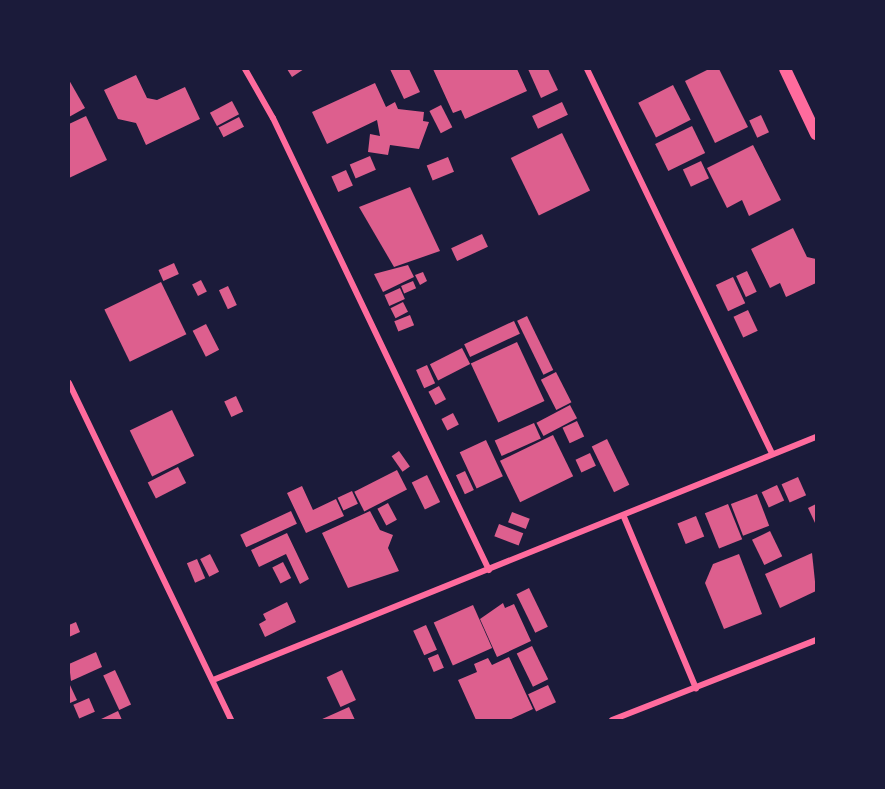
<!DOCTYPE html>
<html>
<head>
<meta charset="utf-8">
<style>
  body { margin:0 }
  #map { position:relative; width:885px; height:789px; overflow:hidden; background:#1b1b3a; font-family:Roboto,sans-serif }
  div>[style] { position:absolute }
  .building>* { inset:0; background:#dd5f8e; transform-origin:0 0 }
  .minor>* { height:6px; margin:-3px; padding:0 3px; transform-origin:3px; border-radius:3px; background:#ff6b9d }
  .secondary>* { height:12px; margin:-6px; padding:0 6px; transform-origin:6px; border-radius:6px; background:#ff6b9d }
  span { translate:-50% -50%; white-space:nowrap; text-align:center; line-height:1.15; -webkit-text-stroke:6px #1b1b3a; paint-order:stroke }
  .frame { position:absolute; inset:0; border:70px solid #1b1b3a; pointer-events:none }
</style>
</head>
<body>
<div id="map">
  <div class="building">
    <div style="clip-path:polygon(287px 69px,304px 69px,292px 77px)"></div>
    <div style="clip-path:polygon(390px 69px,409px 69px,420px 92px,404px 99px)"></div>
    <div style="clip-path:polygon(433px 69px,517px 69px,527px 91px,465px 119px,461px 110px,453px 113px)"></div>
    <div style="clip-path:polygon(528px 69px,548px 69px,558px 90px,541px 98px)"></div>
    <div style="clip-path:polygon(709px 69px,719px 69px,748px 127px,715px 143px,685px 81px)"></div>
    <div style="clip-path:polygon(136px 75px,147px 98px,157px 100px,185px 87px,200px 119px,146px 145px,136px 123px,118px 119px,104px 90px)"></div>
    <div style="clip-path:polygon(69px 80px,85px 108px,69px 117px)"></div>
    <div style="clip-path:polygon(375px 83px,386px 107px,395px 102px,398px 109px,424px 112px,423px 121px,429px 122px,419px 149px,390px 145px,388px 155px,368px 152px,370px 134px,380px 136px,377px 120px,327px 144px,312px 112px)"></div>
    <div style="left:673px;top:85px;width:39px;height:39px;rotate:63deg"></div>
    <div style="left:232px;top:101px;width:15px;height:25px;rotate:62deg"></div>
    <div style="left:562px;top:102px;width:14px;height:33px;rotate:65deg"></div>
    <div style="left:441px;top:105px;width:25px;height:13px;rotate:63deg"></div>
    <div style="left:761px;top:115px;width:19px;height:13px;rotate:65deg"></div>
    <div style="clip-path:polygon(86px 116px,107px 160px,69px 178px,69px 124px)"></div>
    <div style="left:239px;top:117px;width:11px;height:23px;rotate:63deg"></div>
    <div style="left:692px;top:126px;width:30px;height:41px;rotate:64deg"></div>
    <div style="left:562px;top:133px;width:64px;height:57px;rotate:64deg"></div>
    <div style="clip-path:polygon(753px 145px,781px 200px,749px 216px,742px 200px,727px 208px,707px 168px)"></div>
    <div style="left:370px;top:156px;width:15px;height:22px;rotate:67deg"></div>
    <div style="left:448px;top:157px;width:16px;height:23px;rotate:68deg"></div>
    <div style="left:701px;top:161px;width:19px;height:20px;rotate:65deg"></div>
    <div style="left:346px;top:170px;width:17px;height:16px;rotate:66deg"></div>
    <div style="clip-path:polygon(410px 187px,440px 251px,394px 267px,359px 207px)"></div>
    <div style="clip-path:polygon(793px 228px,807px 257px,816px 259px,816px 283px,786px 297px,780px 283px,770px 288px,751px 249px)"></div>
    <div style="left:482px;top:234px;width:14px;height:34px;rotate:65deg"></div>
    <div style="left:174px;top:263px;width:12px;height:17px;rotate:66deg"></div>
    <div style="clip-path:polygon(408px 265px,414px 277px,383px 292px,374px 274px)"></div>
    <div style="left:747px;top:271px;width:23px;height:12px;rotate:65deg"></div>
    <div style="clip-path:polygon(423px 272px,427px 281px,420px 285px,415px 275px)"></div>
    <div style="left:733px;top:277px;width:29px;height:19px;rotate:65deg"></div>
    <div style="left:201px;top:280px;width:13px;height:10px;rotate:63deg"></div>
    <div style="left:413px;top:281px;width:8px;height:13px;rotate:67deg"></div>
    <div style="left:161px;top:282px;width:58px;height:63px;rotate:64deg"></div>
    <div style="left:228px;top:286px;width:21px;height:10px;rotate:65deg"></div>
    <div style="left:400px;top:288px;width:12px;height:17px;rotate:66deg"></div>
    <div style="left:403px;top:302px;width:11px;height:14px;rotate:63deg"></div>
    <div style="left:748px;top:310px;width:23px;height:16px;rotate:65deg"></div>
    <div style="left:410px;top:315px;width:11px;height:17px;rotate:68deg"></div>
    <div style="left:527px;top:316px;width:60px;height:11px;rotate:64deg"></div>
    <div style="left:514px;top:321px;width:14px;height:55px;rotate:65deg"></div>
    <div style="left:206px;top:324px;width:29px;height:15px;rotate:63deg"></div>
    <div style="left:517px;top:342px;width:65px;height:51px;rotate:65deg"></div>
    <div style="left:462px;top:348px;width:18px;height:36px;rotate:63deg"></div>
    <div style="left:427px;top:365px;width:20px;height:12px;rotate:66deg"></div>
    <div style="left:556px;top:372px;width:34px;height:17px;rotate:63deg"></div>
    <div style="left:439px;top:386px;width:15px;height:12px;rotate:62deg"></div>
    <div style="left:236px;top:396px;width:17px;height:13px;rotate:65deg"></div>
    <div style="left:570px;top:405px;width:15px;height:38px;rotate:62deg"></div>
    <div style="left:172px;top:410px;width:51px;height:47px;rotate:64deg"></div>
    <div style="left:453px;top:413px;width:13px;height:13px;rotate:63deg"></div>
    <div style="left:577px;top:421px;width:17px;height:16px;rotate:65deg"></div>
    <div style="left:534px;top:423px;width:17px;height:43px;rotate:66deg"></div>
    <div style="left:553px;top:435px;width:46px;height:59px;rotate:64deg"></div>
    <div style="left:607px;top:439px;width:51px;height:17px;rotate:64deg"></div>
    <div style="left:486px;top:440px;width:40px;height:29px;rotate:65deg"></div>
    <div style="left:399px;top:451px;width:19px;height:9px;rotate:55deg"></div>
    <div style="left:590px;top:453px;width:14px;height:16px;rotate:65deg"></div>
    <div style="left:178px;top:467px;width:18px;height:34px;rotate:63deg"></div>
    <div style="left:397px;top:470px;width:22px;height:48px;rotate:63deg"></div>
    <div style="left:465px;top:471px;width:21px;height:10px;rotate:65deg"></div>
    <div style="left:427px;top:475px;width:30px;height:17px;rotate:64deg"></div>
    <div style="left:798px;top:477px;width:20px;height:18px;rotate:66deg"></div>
    <div style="left:777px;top:485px;width:17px;height:17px;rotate:65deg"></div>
    <div style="clip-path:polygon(302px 486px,313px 510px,336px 499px,344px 516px,306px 533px,287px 493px)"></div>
    <div style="left:352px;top:491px;width:14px;height:16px;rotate:65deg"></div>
    <div style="left:757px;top:494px;width:34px;height:28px;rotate:69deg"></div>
    <div style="left:388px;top:503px;width:19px;height:12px;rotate:62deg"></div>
    <div style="left:728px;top:504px;width:38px;height:25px;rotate:68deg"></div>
    <div style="clip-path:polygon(816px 504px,816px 525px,808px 508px)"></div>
    <div style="left:291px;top:511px;width:14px;height:56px;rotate:65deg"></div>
    <div style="clip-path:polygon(370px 511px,380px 530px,393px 535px,388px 548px,399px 571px,348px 588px,322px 533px)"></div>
    <div style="left:512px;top:512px;width:19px;height:11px;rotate:21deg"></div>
    <div style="left:696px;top:516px;width:22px;height:20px;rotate:68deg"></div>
    <div style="left:499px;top:524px;width:26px;height:13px;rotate:21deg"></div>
    <div style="left:770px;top:531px;width:28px;height:20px;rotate:64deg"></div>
    <div style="clip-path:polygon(287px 533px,309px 579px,300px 584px,286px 554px,259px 567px,251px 550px)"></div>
    <div style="clip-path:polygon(812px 553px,816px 591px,780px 608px,765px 574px)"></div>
    <div style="left:210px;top:554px;width:20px;height:11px;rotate:63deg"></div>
    <div style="clip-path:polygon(739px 554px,762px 614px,724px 629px,705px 583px,713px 564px)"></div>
    <div style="left:197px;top:559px;width:21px;height:11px;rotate:67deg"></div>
    <div style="left:283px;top:562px;width:18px;height:12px;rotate:63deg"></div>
    <div style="left:529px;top:588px;width:43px;height:14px;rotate:64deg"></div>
    <div style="clip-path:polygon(287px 602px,296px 622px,265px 637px,259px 624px,266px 620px,263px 614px)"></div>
    <div style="clip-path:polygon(503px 603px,505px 608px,514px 604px,531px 641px,497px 657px,480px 619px)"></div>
    <div style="left:473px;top:605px;width:47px;height:43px;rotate:66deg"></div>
    <div style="clip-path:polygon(76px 622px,80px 632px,69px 637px,69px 625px)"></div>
    <div style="left:426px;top:625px;width:27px;height:14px;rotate:66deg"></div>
    <div style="left:532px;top:646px;width:37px;height:17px;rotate:64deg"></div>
    <div style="clip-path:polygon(96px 652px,102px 667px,71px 681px,69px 664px)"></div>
    <div style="left:438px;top:654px;width:15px;height:11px;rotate:67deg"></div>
    <div style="clip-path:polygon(509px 657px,533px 709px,509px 720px,476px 720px,458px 680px,477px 672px,474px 664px,488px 658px,492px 665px)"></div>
    <div style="left:115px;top:670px;width:38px;height:13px;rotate:65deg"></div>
    <div style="left:342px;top:670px;width:33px;height:17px;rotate:65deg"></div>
    <div style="clip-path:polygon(69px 683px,77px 700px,70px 703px,69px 701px)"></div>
    <div style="left:548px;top:685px;width:19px;height:22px;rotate:65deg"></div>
    <div style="left:89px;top:698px;width:15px;height:17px;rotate:67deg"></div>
    <div style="clip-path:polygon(349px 707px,355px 720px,320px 720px)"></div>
    <div style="clip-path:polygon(118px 711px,122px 720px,99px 720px)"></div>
  </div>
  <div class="minor">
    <div style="left:245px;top:69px;width:56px;rotate:60.3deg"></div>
    <div style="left:273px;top:118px;width:501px;rotate:64.46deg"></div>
    <div style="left:587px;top:69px;width:427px;rotate:64.3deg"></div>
    <div style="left:69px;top:383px;width:374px;rotate:64.3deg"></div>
    <div style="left:624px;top:517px;width:186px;rotate:67.2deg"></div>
    <div style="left:213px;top:680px;width:650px;rotate:-21.95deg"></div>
    <div style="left:612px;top:720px;width:219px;rotate:-21.4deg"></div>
  </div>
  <div class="secondary">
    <div style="left:785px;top:69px;width:72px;rotate:64.5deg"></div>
  </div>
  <div class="frame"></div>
</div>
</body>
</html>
